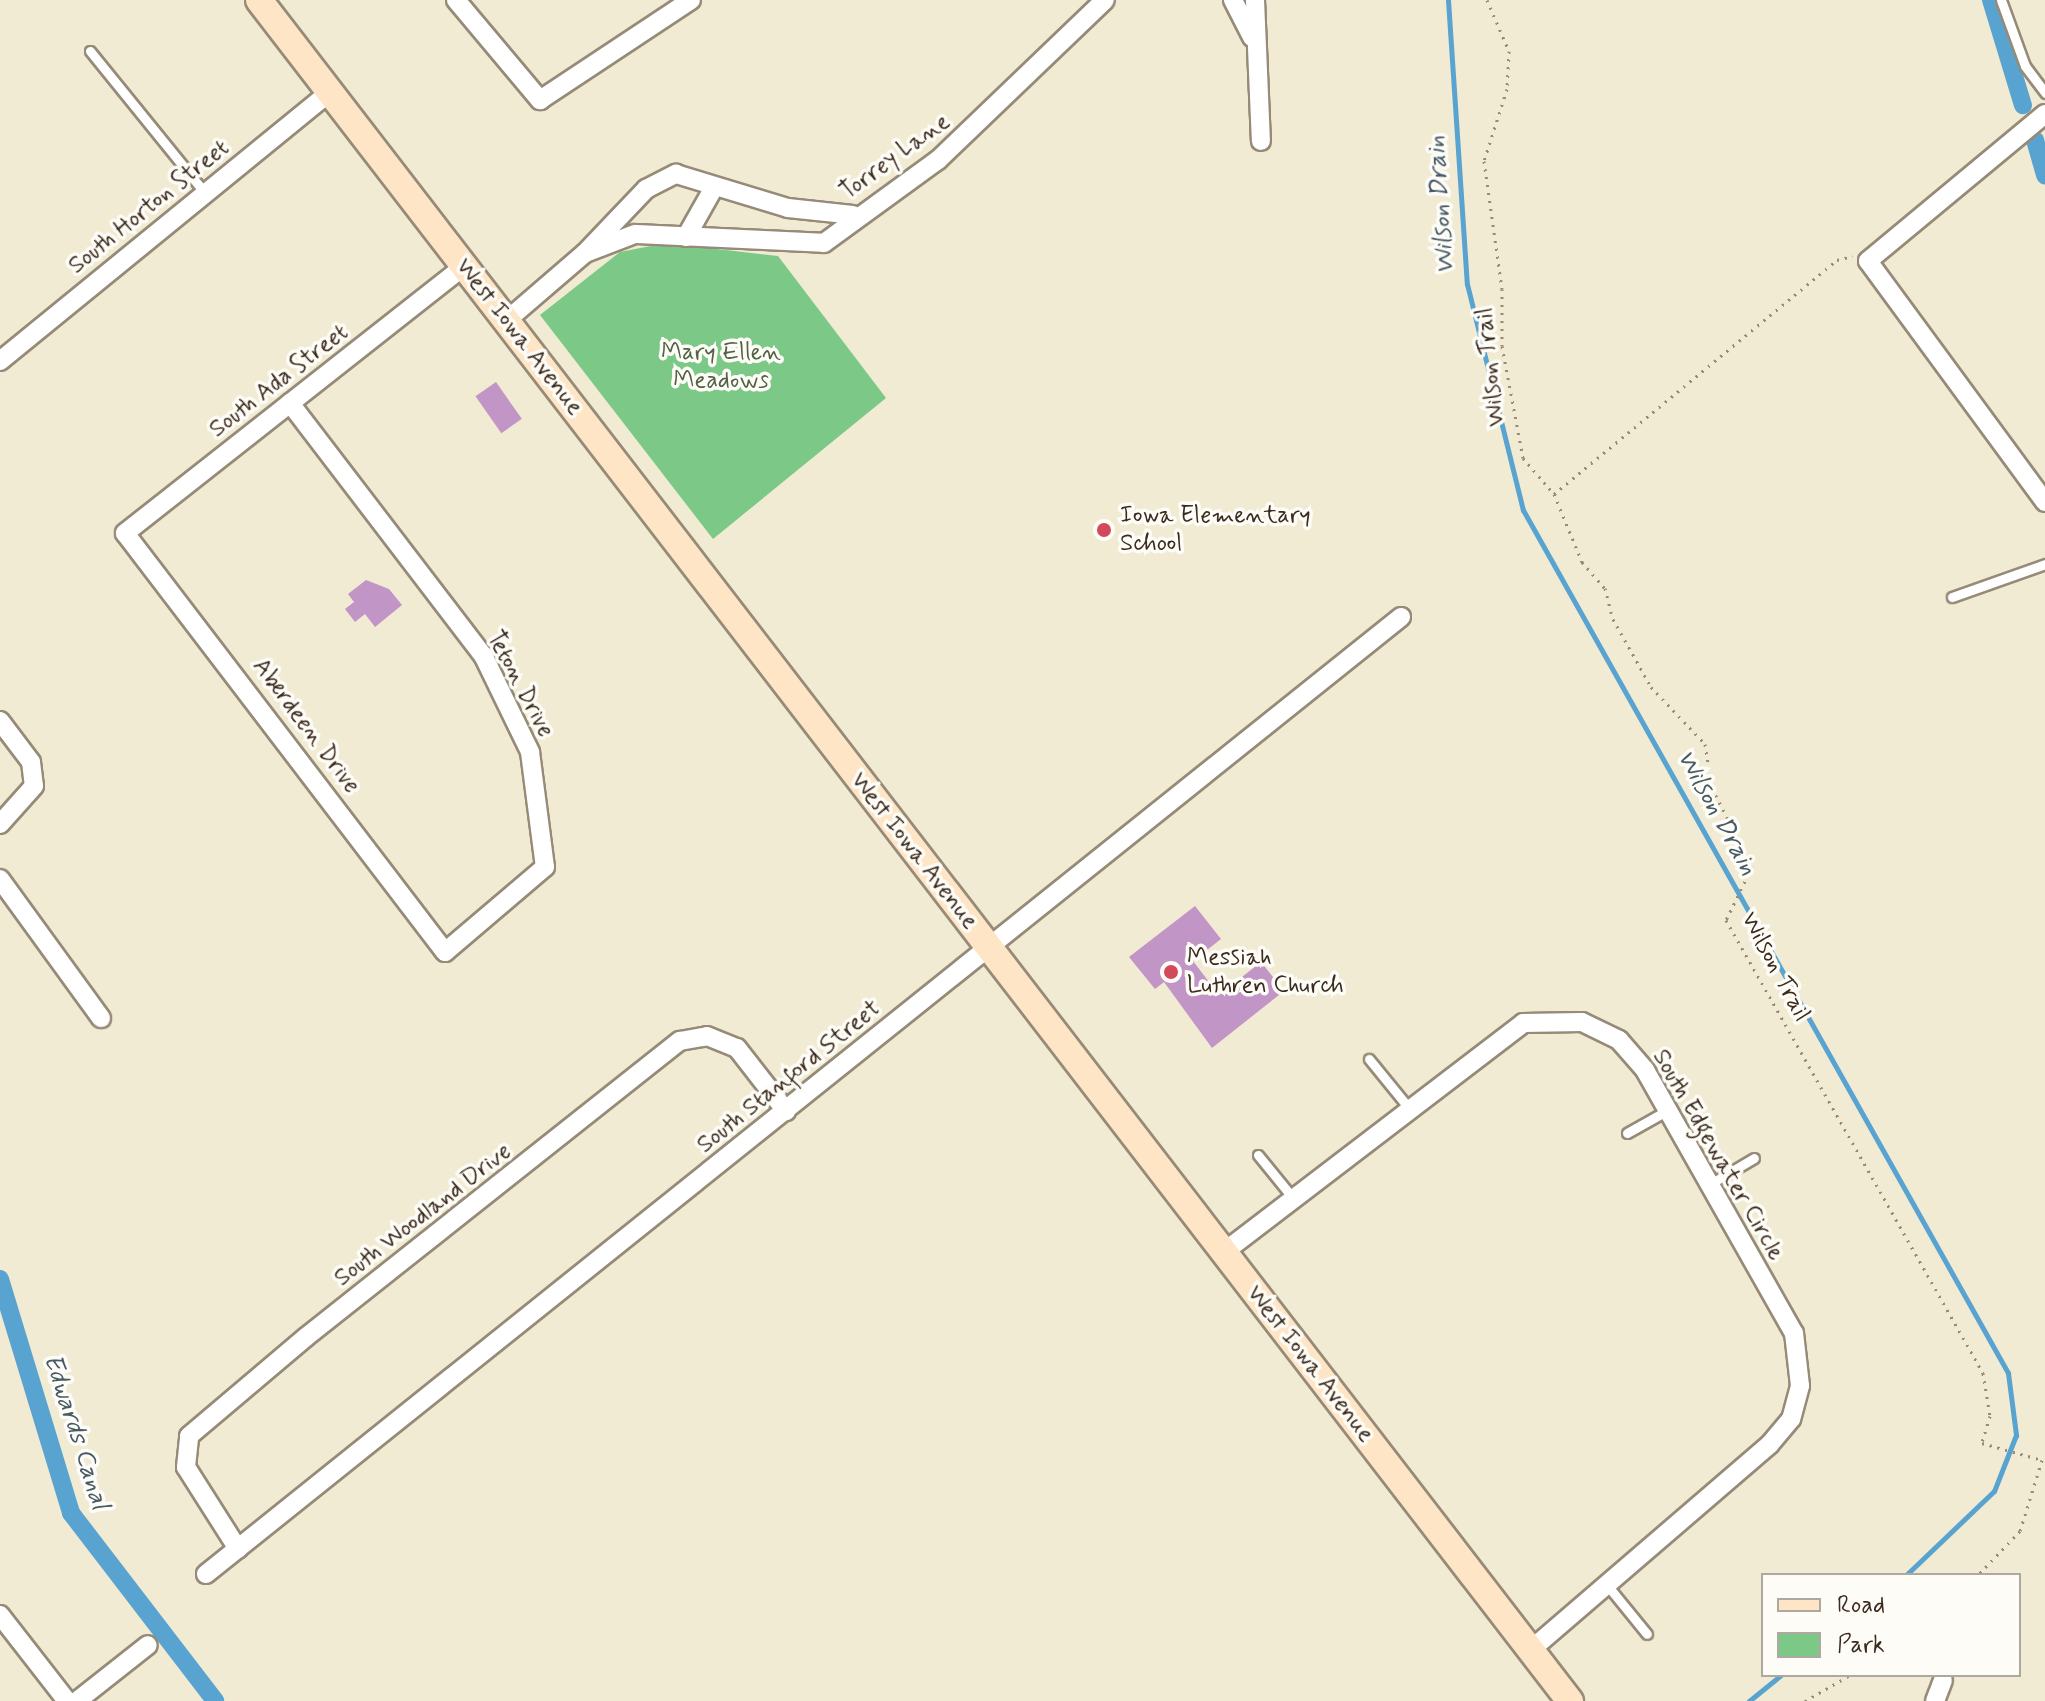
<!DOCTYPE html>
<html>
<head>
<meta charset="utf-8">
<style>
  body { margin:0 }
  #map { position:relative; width:2045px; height:1701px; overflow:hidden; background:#f0ebd2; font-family:Mynerve,sans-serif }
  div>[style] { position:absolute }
  .green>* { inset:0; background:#7bc887 }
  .stream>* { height:5px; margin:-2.5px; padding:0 2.5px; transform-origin:2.5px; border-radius:2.5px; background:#59a3d1 }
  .canal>* { height:18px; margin:-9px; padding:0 9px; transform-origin:9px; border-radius:9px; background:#59a3d1 }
  .building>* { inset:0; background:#c195c5; transform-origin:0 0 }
  .path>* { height:3px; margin-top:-1.5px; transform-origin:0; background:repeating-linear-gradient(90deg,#968a78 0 2px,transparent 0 8px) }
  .roads { filter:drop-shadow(2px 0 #968a78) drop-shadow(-2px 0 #968a78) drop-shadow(0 2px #968a78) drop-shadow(0 -2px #968a78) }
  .lane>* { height:9px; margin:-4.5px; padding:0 4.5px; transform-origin:4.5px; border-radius:4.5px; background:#fff }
  .street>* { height:18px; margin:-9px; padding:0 9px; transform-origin:9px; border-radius:9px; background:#fff }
  .secondary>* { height:26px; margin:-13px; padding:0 13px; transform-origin:13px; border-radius:13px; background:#fee5c5 }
  .dots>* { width:22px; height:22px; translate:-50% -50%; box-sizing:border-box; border:4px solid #fdfcf7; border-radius:50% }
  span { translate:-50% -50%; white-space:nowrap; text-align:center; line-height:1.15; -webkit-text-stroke:7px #fdfcf7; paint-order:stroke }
  .street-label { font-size:24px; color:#3b2a1e }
  .park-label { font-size:24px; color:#516143 }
  .poi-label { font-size:24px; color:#3b2a1e }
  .left { translate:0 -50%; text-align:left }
  .water-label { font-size:26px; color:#475a66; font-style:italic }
  .legend { position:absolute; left:1761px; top:1573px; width:260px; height:104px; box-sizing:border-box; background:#fdfcf7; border:2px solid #afa8a0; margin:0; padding:10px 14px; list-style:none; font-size:24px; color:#3b2a1e }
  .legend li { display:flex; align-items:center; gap:16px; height:40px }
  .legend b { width:40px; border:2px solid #afa8a0 }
</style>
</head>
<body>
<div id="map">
  <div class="green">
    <div style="clip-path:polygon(666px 243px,778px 256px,886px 398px,713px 539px,540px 315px,620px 252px)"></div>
  </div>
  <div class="stream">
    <div style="left:1448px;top:0;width:285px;rotate:86.2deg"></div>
    <div style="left:1467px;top:284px;width:233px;rotate:76.1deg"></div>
    <div style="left:1523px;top:510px;width:990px;rotate:60.66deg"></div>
    <div style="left:2008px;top:1373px;width:63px;rotate:82.6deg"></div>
    <div style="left:2016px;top:1435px;width:60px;rotate:111.4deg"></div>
    <div style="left:1994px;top:1491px;width:122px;rotate:136.3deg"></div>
    <div style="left:1749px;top:1701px;width:41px;rotate:-39.1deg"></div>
  </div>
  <div class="canal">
    <div style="left:1991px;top:0;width:110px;rotate:73.1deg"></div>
    <div style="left:2035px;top:140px;width:37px;rotate:74deg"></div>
    <div style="left:0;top:1279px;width:245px;rotate:73.1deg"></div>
    <div style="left:71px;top:1513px;width:237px;rotate:52.5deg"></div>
  </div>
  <div class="building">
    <div style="left:496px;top:382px;width:45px;height:25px;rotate:55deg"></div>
    <div style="clip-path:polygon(366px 580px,389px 589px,402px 605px,375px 627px,365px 614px,355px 622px,345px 609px,354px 602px,348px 594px)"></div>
    <div style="clip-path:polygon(1195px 906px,1221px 939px,1193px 961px,1219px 995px,1261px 962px,1284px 991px,1212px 1048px,1164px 982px,1155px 989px,1129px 957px)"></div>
  </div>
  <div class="path">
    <div style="left:1487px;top:0;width:56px;rotate:66.7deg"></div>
    <div style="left:1509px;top:51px;width:38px;rotate:93deg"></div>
    <div style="left:1507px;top:89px;width:76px;rotate:107.7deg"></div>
    <div style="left:1484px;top:161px;width:129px;rotate:82deg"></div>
    <div style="left:1502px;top:289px;width:57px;rotate:90deg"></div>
    <div style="left:1502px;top:346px;width:114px;rotate:79.4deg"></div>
    <div style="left:1523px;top:458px;width:48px;rotate:49.3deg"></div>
    <div style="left:1554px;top:494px;width:74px;rotate:67.6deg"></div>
    <div style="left:1582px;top:562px;width:35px;rotate:49deg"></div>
    <div style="left:1605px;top:588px;width:32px;rotate:76deg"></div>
    <div style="left:1613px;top:619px;width:78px;rotate:60.8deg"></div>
    <div style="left:1651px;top:687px;width:79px;rotate:46.5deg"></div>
    <div style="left:1705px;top:744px;width:45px;rotate:81deg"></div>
    <div style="left:1712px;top:788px;width:89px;rotate:63.1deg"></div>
    <div style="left:1752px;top:867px;width:59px;rotate:116.1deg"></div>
    <div style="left:1726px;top:920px;width:521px;rotate:60.43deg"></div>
    <div style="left:1983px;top:1373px;width:44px;rotate:80.8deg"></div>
    <div style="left:1990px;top:1416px;width:28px;rotate:107deg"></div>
    <div style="left:1982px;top:1443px;width:62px;rotate:15.8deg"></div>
    <div style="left:2042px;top:1460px;width:74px;rotate:107.2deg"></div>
    <div style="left:2020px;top:1531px;width:61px;rotate:133.7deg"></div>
    <div style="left:1554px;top:494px;width:367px;rotate:-39.6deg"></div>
    <div style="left:1837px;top:260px;width:16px;rotate:-14deg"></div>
    <div style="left:1805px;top:1701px;width:52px;rotate:-30deg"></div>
  </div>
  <div class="roads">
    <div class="lane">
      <div style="left:2001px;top:0;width:70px;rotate:70deg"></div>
      <div style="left:2025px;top:66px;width:34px;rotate:53deg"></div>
      <div style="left:90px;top:51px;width:181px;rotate:51deg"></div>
      <div style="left:1952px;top:597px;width:99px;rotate:-19.5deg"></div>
      <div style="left:1369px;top:1059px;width:63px;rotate:50.8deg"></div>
      <div style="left:1627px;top:1133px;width:47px;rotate:-29.3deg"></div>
      <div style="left:1258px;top:1155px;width:55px;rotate:50.9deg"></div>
      <div style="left:1710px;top:1184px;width:51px;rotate:-30.6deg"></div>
      <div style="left:1607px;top:1585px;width:63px;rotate:50.8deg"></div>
    </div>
    <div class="street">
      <div style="left:456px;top:0;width:131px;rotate:50deg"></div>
      <div style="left:540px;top:100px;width:181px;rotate:-33.5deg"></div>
      <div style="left:1233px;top:0;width:42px;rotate:62.8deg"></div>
      <div style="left:1255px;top:0;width:141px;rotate:87.6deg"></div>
      <div style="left:2045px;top:114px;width:230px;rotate:140.3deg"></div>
      <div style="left:1868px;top:261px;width:299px;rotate:53.7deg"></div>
      <div style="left:686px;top:237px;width:55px;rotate:-60.6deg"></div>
      <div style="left:587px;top:251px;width:86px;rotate:-46.4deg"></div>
      <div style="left:646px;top:189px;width:34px;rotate:-27deg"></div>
      <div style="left:676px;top:174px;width:117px;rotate:16.9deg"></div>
      <div style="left:788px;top:208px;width:65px;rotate:6.1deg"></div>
      <div style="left:506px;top:321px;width:104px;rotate:-40.7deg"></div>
      <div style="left:585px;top:253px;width:53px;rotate:-20.8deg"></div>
      <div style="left:635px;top:234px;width:189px;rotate:2.7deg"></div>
      <div style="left:824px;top:243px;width:141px;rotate:-36.1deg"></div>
      <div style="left:938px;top:160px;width:231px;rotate:-43.8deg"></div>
      <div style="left:0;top:361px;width:426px;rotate:-39.2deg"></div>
      <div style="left:290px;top:403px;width:317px;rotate:52.6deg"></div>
      <div style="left:483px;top:655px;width:108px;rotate:64.1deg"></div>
      <div style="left:530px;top:752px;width:116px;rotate:82.6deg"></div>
      <div style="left:545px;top:867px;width:131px;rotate:139.6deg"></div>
      <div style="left:445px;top:952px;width:527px;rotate:-127.37deg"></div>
      <div style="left:125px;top:533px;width:432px;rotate:-38.2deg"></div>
      <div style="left:0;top:721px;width:51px;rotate:52.9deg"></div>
      <div style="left:31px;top:762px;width:24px;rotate:83deg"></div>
      <div style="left:34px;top:786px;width:51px;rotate:131.8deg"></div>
      <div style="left:0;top:879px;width:172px;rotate:54deg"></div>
      <div style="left:1224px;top:1252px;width:377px;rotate:-37.4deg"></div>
      <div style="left:1523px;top:1023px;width:59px;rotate:-1deg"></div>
      <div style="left:1582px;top:1022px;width:41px;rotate:25.9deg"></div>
      <div style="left:1619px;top:1040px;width:40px;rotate:49deg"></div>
      <div style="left:1645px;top:1070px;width:302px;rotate:60.5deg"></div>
      <div style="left:1794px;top:1333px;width:53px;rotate:83.5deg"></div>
      <div style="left:1800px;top:1386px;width:34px;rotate:105deg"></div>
      <div style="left:1791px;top:1419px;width:34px;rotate:130deg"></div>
      <div style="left:1769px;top:1445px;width:314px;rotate:139.3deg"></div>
      <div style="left:238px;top:1549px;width:97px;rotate:-122.4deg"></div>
      <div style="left:186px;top:1467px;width:31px;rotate:-84deg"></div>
      <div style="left:189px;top:1436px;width:153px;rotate:-40.2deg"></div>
      <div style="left:306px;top:1337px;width:477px;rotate:-38.4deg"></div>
      <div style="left:680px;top:1041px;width:27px;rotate:-10deg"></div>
      <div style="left:707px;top:1036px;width:32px;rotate:22deg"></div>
      <div style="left:737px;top:1048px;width:80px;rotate:52.1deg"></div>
      <div style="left:206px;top:1574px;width:1531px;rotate:-38.69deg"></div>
      <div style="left:0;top:1615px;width:109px;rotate:52.1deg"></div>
      <div style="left:77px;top:1701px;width:90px;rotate:-38.3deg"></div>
      <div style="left:1935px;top:1701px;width:22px;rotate:-69deg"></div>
    </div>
    <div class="secondary">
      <div style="left:259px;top:0;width:2148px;rotate:52.38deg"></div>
    </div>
  </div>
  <div class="dots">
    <div style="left:1104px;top:530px;background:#d1495b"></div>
    <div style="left:1171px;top:972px;background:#d1495b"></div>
  </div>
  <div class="street-label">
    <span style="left:895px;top:157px;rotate:-36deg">Torrey Lane</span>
    <span style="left:149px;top:207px;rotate:-39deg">South Horton Street</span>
    <span style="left:519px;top:337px;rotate:52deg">West Iowa Avenue</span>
    <span style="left:1491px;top:367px;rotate:-96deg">Wilson Trail</span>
    <span style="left:279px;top:381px;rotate:-38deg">South Ada Street</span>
    <span style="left:520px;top:684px;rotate:62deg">Teton Drive</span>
    <span style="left:306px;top:726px;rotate:53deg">Aberdeen Drive</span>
    <span style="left:914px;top:851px;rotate:52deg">West Iowa Avenue</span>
    <span style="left:1775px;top:967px;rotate:62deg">Wilson Trail</span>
    <span style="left:789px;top:1077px;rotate:-39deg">South Stanford Street</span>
    <span style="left:1718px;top:1155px;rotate:60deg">South Edgewater Circle</span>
    <span style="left:423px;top:1215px;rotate:-38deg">South Woodland Drive</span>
    <span style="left:1310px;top:1364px;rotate:52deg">West Iowa Avenue</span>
  </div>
  <div class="park-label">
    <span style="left:721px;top:367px">Mary Ellen<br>Meadows</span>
  </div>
  <div class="poi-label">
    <span class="left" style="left:1120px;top:530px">Iowa Elementary<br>School</span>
    <span class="left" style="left:1187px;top:972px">Messiah<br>Luthren Church</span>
  </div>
  <div class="water-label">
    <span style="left:1442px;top:205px;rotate:-94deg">Wilson Drain</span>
    <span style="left:1716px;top:813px;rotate:61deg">Wilson Drain</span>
    <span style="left:75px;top:1432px;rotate:72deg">Edwards Canal</span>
  </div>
  <ul class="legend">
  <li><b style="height:10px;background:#fee5c5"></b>Road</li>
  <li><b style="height:22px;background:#7bc887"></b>Park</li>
  </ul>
</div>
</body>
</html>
